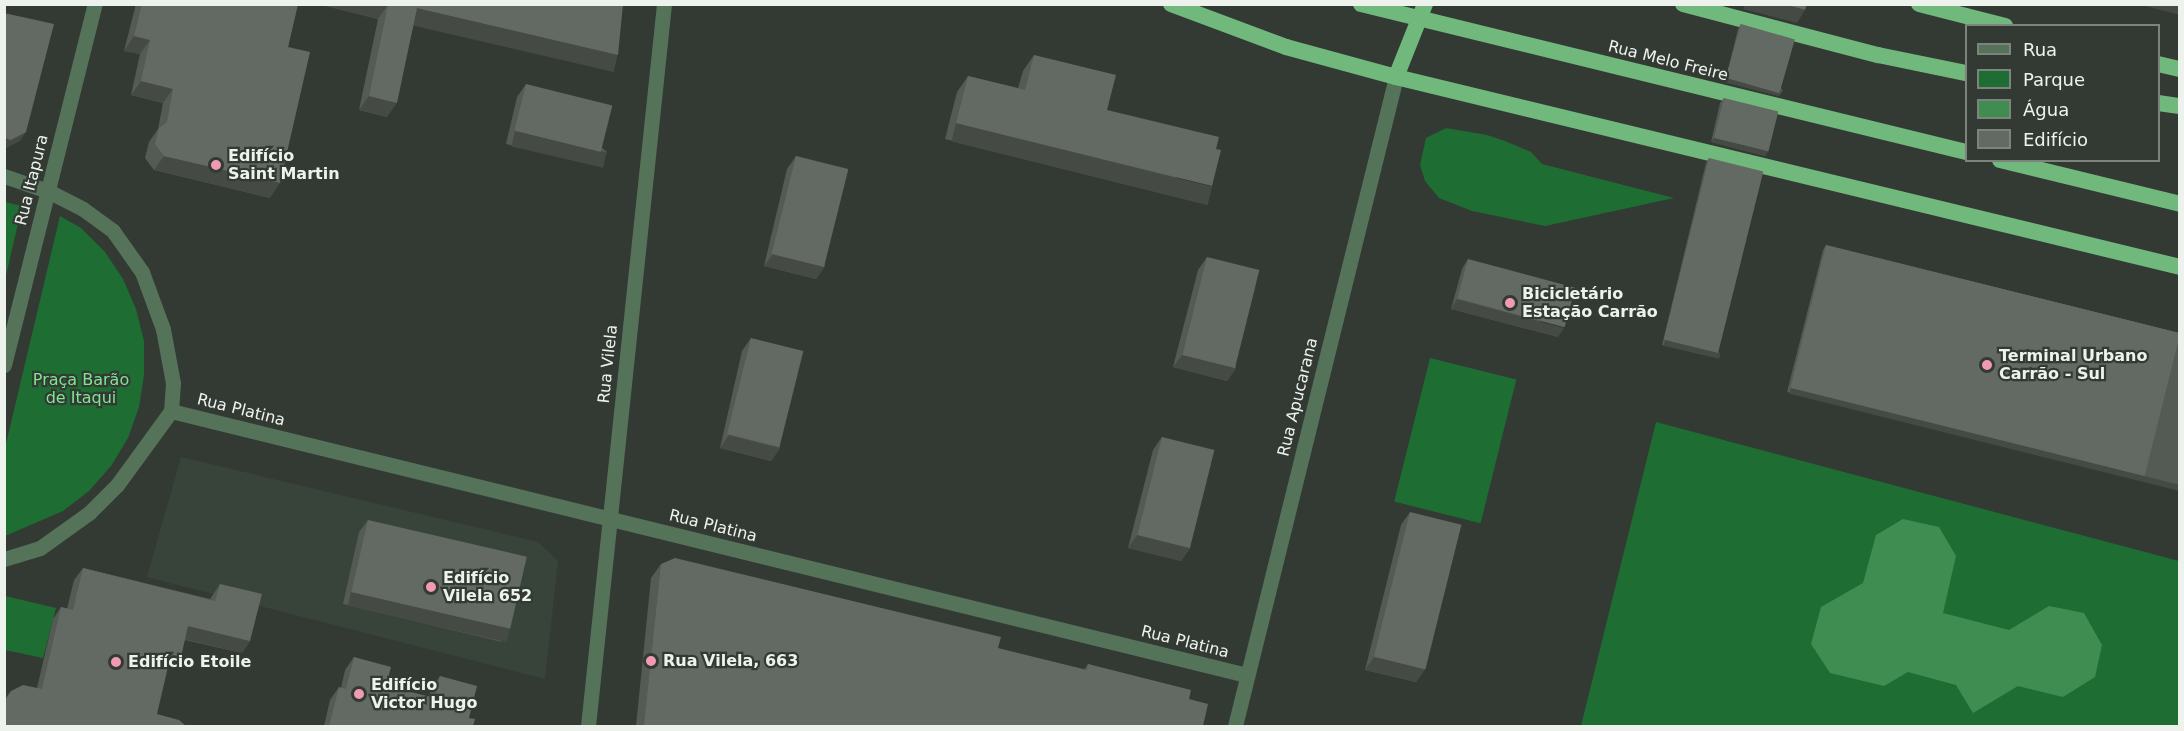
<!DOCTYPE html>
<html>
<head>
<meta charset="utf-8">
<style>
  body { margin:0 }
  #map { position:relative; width:2184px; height:731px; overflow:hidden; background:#333a34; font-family:"DejaVu Sans",sans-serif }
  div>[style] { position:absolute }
  .built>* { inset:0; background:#384439 }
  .green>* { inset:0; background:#1e6d33; transform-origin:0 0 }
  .water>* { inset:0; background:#3f8d50 }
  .minor>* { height:15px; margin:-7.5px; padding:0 7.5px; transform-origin:7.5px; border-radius:7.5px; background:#557359 }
  .trunk>* { height:16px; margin:-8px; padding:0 8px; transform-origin:8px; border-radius:8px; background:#71b87d }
  .wall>* { inset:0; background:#545b55 }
  .shaded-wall>* { inset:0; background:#454a45; transform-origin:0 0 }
  .building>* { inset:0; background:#626a63; transform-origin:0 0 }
  .dots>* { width:16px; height:16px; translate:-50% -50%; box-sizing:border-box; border:3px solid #333a34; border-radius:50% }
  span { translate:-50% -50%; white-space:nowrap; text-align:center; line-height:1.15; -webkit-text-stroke:4.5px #333a34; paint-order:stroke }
  .street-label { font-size:16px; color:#edf2ed }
  .poi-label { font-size:16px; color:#edf2ed; font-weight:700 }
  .left { translate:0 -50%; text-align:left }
  .park-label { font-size:16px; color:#7fe592 }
  .frame { position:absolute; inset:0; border:6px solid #edf2ed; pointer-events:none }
  .legend { position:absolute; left:1965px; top:24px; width:195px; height:138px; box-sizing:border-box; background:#333a34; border:2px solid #7d847e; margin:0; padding:8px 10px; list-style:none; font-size:18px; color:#edf2ed }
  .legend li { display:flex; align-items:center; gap:12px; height:30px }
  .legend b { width:30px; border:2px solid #7d847e }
</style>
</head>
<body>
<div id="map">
  <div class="built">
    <div style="clip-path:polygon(181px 457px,538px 542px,558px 561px,545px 679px,147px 577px)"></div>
  </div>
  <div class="green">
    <div style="clip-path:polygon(1446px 128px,1487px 135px,1505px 141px,1531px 152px,1542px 164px,1674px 198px,1545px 226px,1472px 211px,1439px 198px,1425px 181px,1420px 165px,1426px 138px)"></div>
    <div style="clip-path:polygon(5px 202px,22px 206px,5px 280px,4px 202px)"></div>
    <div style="clip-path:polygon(60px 216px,81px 228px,105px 252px,123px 279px,136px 309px,144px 341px,144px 375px,139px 407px,128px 438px,111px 466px,89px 491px,63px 511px,5px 536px,5px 448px)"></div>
    <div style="left:1430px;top:358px;width:89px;height:148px;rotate:14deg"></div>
    <div style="clip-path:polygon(1656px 422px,2179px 561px,2179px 726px,1581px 726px)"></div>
    <div style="clip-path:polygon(5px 596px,56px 608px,43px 658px,5px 650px)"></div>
  </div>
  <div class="water">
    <div style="clip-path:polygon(1903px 519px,1939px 527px,1956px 556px,1943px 613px,2009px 630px,2049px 606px,2084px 613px,2102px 645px,2095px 677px,2063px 697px,2018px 686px,1973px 713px,1956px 685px,1908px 672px,1884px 686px,1830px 673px,1811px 644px,1821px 607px,1863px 583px,1876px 535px)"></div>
  </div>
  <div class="minor">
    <div style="left:4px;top:176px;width:46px;rotate:18.8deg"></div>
    <div style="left:48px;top:191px;width:39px;rotate:27deg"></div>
    <div style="left:83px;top:209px;width:37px;rotate:36deg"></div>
    <div style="left:113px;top:231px;width:50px;rotate:54.7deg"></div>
    <div style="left:142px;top:272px;width:61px;rotate:69.8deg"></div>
    <div style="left:163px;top:329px;width:55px;rotate:79.5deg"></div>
    <div style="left:173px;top:383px;width:28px;rotate:94deg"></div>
    <div style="left:171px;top:411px;width:92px;rotate:126.1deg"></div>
    <div style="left:117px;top:485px;width:40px;rotate:135deg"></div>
    <div style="left:89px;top:513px;width:60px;rotate:144.5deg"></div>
    <div style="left:40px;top:548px;width:38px;rotate:163deg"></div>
    <div style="left:4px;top:365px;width:372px;rotate:-75.9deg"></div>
    <div style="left:171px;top:411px;width:1108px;rotate:13.79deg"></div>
    <div style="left:588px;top:726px;width:726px;rotate:-83.99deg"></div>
    <div style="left:1235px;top:726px;width:669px;rotate:-76.07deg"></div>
  </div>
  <div class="trunk">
    <div style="left:1171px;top:4px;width:123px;rotate:20.5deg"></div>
    <div style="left:1286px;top:47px;width:114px;rotate:15.3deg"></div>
    <div style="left:1396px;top:77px;width:807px;rotate:13.62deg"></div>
    <div style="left:1361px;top:4px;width:623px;rotate:13.75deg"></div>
    <div style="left:1683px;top:4px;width:202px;rotate:14.7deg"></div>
    <div style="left:1878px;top:55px;width:90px;rotate:11.6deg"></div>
    <div style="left:1919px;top:4px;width:89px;rotate:14.3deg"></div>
    <div style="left:2158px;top:64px;width:23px;rotate:13deg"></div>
    <div style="left:1396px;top:77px;width:79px;rotate:-68.3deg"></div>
    <div style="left:2158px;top:103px;width:22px;rotate:8deg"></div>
    <div style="left:2000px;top:160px;width:185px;rotate:13.7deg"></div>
  </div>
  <div class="wall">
    <div style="clip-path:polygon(136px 4px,298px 4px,288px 47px,270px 198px,154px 170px,145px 158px,149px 142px,158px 129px,163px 103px,131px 95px,140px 54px,124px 51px)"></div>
    <div style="clip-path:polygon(318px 4px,623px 4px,608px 69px,414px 24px,387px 117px,359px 110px,378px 19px)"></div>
    <div style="clip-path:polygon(1741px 24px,1783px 91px,1779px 96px,1725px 82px,1738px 29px)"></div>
    <div style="clip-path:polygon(1034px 55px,1107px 110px,1201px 202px,945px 139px,957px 92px,968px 76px,1018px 88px,1023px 71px)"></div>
    <div style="clip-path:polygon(526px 84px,607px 152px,598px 165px,506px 144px,517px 97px)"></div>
    <div style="clip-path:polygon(1724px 98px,1768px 151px,1765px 156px,1711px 142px,1720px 103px)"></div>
    <div style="clip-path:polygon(796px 156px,825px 266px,816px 279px,764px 266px,787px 169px)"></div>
    <div style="clip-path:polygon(1709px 158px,1717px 358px,1662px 345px,1706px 163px)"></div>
    <div style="clip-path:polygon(1826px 245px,2180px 333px,2180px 489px,1787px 392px,1823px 250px)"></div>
    <div style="clip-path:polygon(1207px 257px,1236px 368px,1227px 381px,1173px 367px,1198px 270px)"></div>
    <div style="clip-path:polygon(1468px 259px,1558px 337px,1451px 309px,1462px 269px)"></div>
    <div style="clip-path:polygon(751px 338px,780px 448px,771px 461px,720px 448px,742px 351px)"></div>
    <div style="clip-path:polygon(1162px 437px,1190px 548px,1181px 561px,1128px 548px,1153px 450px)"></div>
    <div style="clip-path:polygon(1410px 512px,1425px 669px,1416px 682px,1365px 670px,1401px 525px)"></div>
    <div style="clip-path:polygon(368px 520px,502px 642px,343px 604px,359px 532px)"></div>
    <div style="clip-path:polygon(661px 564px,1084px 670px,1088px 664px,1189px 699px,1203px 726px,636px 726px,651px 578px)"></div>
    <div style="clip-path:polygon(83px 568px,210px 599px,220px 584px,250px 641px,242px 653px,185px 640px,172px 668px,168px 667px,4px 726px,4px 700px,11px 691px,37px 688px,53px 619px,61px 607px,67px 609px,74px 580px)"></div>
    <div style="clip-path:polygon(354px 657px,386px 686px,429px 697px,431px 689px,440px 676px,469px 718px,473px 726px,324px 726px,330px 700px,339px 687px,341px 688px,345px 670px)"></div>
  </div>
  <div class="shaded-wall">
    <div style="clip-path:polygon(318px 4px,386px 4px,388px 5px,378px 19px)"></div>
    <div style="clip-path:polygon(1746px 4px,1784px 4px,1805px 10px,1797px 23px,1743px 9px)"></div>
    <div style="clip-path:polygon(2138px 4px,2180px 4px,2180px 15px)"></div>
    <div style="left:417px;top:8px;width:206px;height:18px;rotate:13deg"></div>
    <div style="clip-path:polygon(134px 36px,150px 40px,140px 54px,124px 51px)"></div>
    <div style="clip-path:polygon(1728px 78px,1783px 91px,1779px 96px,1725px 82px)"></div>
    <div style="clip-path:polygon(141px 81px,173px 89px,163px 103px,131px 95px)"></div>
    <div style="clip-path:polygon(369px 96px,397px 103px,387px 117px,359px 110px)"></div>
    <div style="left:956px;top:123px;width:264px;height:19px;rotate:14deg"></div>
    <div style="left:515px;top:131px;width:94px;height:16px;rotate:13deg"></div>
    <div style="clip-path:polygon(26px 132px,20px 141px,4px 149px,4px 138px)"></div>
    <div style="clip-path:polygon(1714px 138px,1768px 151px,1765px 156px,1711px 142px)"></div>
    <div style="clip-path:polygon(164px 156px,280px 183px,270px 198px,154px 170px)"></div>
    <div style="clip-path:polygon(773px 254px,825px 266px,816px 279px,764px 266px)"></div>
    <div style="clip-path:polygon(1457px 299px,1564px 328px,1558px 337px,1451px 309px)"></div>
    <div style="left:1665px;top:340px;width:57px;height:6px;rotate:13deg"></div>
    <div style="clip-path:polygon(1182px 355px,1236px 368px,1227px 381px,1173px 367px)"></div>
    <div style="left:1791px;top:388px;width:401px;height:6px;rotate:14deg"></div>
    <div style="clip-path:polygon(729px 435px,780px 448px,771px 461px,720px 448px)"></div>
    <div style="clip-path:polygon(1137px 535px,1190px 548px,1181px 561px,1128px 548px)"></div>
    <div style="left:351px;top:592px;width:163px;height:14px;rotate:13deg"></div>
    <div style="clip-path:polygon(188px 626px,250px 641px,242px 653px,180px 638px)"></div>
    <div style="clip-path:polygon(171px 654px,181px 657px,172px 668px,163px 666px)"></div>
    <div style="clip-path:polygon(1374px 657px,1425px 669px,1416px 682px,1365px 670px)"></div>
  </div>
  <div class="building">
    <div style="clip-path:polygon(142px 4px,298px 4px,288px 47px,310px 52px,280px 183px,164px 156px,155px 144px,159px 128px,167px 122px,173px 89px,141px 81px,150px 40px,134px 36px)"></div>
    <div style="clip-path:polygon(386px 4px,623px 4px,618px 55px,417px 8px,397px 103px,369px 96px,388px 5px)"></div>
    <div style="clip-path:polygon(1784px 4px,1807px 4px,1805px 10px)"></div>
    <div style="clip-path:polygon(4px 13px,54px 24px,26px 132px,11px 140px,4px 138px)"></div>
    <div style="left:1741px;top:24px;width:56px;height:56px;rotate:16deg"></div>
    <div style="clip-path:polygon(1034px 55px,1116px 75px,1107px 110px,1219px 137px,1216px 149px,1221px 150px,1212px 186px,956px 123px,968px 76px,1025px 90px)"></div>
    <div style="left:526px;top:84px;width:89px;height:48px;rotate:14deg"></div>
    <div style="left:1724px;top:98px;width:56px;height:41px;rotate:14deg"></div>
    <div style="left:796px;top:156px;width:54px;height:101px;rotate:14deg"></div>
    <div style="left:1709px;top:158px;width:56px;height:187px;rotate:14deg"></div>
    <div style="left:1826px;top:245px;width:365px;height:147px;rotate:14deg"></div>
    <div style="left:1207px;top:257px;width:54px;height:101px;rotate:14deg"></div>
    <div style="left:1468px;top:259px;width:111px;height:41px;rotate:15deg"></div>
    <div style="left:751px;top:338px;width:54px;height:99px;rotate:14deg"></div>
    <div style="left:1162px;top:437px;width:54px;height:101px;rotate:14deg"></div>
    <div style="left:1410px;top:512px;width:53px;height:149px;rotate:14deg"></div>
    <div style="left:368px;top:520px;width:163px;height:74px;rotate:13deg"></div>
    <div style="clip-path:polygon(675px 558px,1001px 637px,998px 648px,1087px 670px,1088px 664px,1191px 690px,1189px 699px,1208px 704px,1203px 726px,644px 726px,661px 564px)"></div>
    <div style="clip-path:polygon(83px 568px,215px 601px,220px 584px,262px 594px,250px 641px,188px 626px,181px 657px,171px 654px,157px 714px,179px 720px,186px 726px,4px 726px,4px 703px,11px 691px,23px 685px,42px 689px,61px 607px,73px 610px)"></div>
    <div style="clip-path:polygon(354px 657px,391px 667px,386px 686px,435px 698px,440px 676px,477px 686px,469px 718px,475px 719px,473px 726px,329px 726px,339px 687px,346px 689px)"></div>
  </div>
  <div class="dots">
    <div style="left:216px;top:165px;background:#f09ab6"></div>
    <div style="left:1510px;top:303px;background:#f09ab6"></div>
    <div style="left:1987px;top:365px;background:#f09ab6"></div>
    <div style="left:431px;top:587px;background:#f09ab6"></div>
    <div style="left:651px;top:661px;background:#f09ab6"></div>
    <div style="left:116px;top:662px;background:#f09ab6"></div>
    <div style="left:359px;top:694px;background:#f09ab6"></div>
  </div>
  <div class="street-label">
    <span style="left:1668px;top:61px;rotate:14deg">Rua Melo Freire</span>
    <span style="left:32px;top:180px;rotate:-76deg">Rua Itapura</span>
    <span style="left:608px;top:364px;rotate:-84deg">Rua Vilela</span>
    <span style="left:1298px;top:397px;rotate:-76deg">Rua Apucarana</span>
    <span style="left:241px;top:410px;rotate:14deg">Rua Platina</span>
    <span style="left:713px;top:526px;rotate:14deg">Rua Platina</span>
    <span style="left:1185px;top:642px;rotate:14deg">Rua Platina</span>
  </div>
  <div class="poi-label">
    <span class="left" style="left:228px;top:165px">Edifício<br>Saint Martin</span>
    <span class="left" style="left:1522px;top:303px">Bicicletário<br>Estação Carrão</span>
    <span class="left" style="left:1999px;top:365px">Terminal Urbano<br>Carrão - Sul</span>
    <span class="left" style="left:443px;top:587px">Edifício<br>Vilela 652</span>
    <span class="left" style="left:663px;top:661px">Rua Vilela, 663</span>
    <span class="left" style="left:128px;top:662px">Edifício Etoile</span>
    <span class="left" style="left:371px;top:694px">Edifício<br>Victor Hugo</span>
  </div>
  <div class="park-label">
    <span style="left:81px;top:389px">Praça Barão<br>de Itaqui</span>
  </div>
  <div class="frame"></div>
  <ul class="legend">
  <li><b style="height:8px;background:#557359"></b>Rua</li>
  <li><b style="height:16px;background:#1e6d33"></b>Parque</li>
  <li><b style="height:16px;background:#3f8d50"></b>Água</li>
  <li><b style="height:16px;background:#626a63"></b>Edifício</li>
  </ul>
</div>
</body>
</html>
